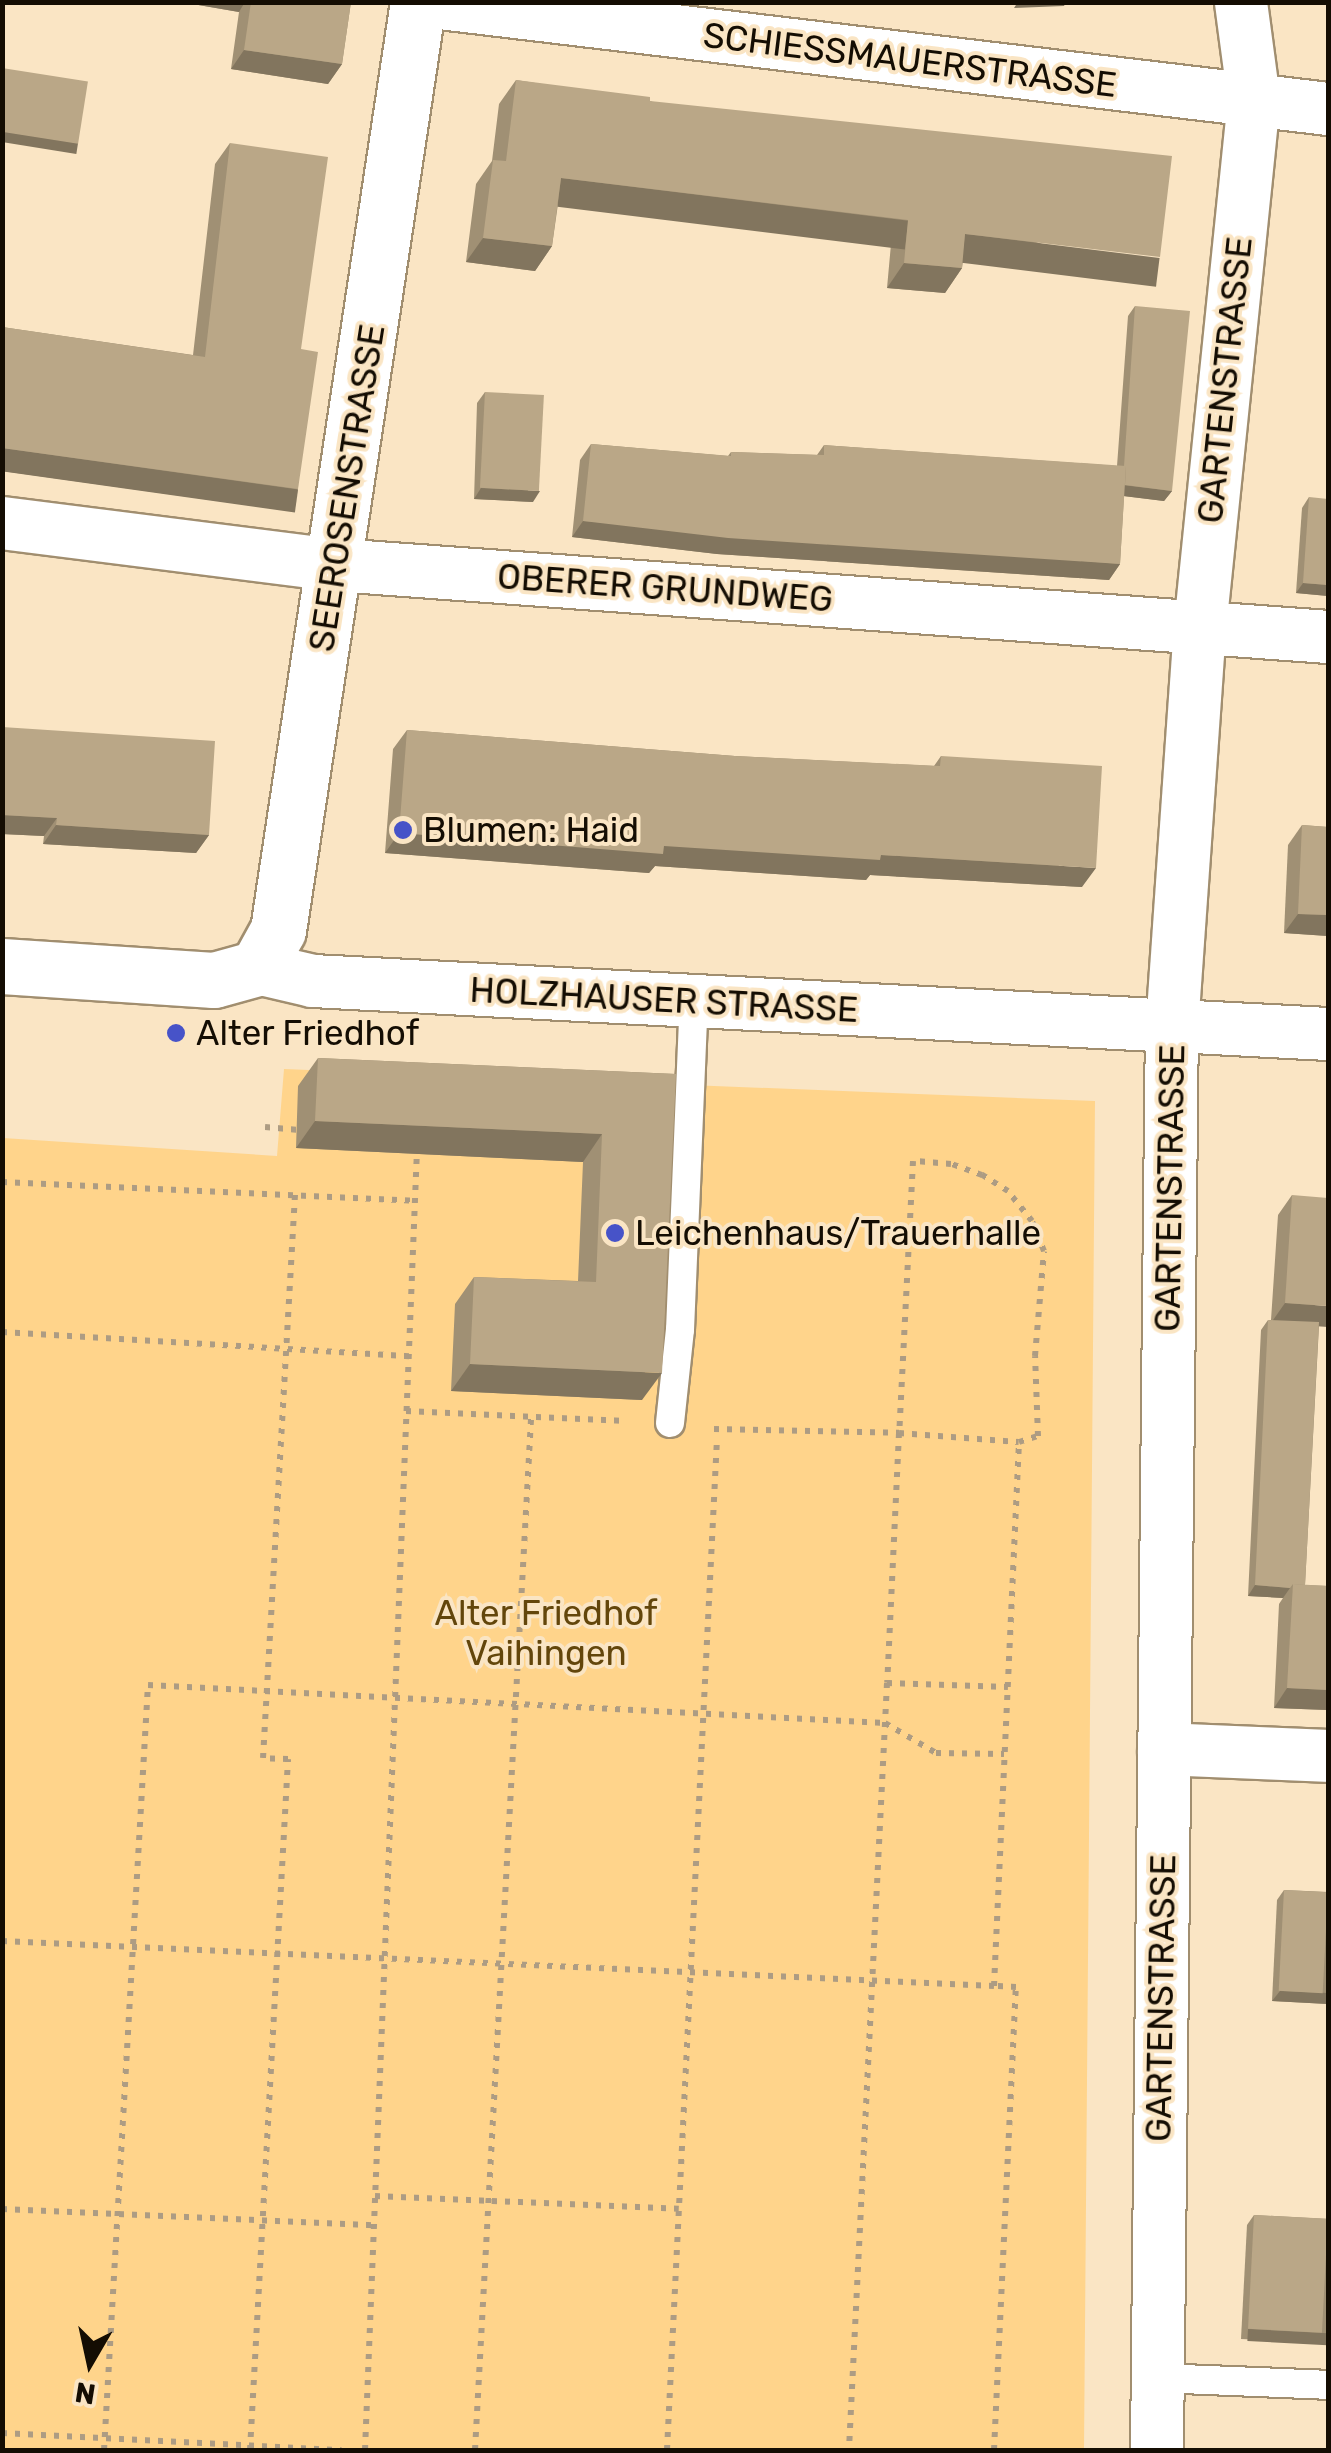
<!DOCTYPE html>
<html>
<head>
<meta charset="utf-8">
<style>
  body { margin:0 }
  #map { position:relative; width:1331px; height:2453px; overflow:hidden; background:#fae5c4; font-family:Rubik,sans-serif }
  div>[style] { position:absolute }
  .green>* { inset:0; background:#ffd48b }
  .path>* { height:6px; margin-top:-3px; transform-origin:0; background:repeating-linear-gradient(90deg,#ad9c83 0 5px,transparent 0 13px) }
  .roads { filter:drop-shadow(2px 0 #a18e6f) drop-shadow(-2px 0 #a18e6f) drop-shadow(0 2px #a18e6f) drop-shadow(0 -2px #a18e6f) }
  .lane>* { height:28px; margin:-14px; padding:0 14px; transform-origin:14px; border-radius:14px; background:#fff }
  .street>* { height:52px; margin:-26px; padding:0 26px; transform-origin:26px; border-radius:26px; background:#fff }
  .secondary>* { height:55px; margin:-27.5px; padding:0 27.5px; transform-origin:27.5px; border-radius:27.5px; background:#fff }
  .wall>* { inset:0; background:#a09074 }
  .shaded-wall>* { inset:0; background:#82755e; transform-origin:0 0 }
  .building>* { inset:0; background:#baa787; transform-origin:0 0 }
  .dots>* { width:28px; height:28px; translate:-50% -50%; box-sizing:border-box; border:5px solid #fae5c4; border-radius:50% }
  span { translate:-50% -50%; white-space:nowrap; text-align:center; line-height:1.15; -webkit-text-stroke:8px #fae5c4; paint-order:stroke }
  .street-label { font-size:35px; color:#140d03 }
  .poi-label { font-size:35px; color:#140d03 }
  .left { translate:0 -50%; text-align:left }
  .park-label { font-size:35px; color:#63460b }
  .frame { position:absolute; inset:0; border:5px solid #140d03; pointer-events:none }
  .north { position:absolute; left:40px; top:2313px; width:100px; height:100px; -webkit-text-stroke:8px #fae5c4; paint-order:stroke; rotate:189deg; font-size:28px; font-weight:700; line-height:40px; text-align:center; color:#140d03 }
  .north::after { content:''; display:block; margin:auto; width:35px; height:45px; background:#140d03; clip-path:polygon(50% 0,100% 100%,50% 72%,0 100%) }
</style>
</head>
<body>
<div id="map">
  <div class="green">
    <div style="clip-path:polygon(284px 1069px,1095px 1101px,1084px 2450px,3px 2450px,3px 1138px,277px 1156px)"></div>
  </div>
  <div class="path">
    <div style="left:265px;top:1127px;width:37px;rotate:5deg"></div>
    <div style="left:2px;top:1182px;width:413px;rotate:2.6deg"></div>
    <div style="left:2px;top:1332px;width:408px;rotate:3.4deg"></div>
    <div style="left:406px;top:1411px;width:221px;rotate:2.6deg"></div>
    <div style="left:714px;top:1429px;width:185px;rotate:1.2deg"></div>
    <div style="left:899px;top:1433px;width:120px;rotate:4.3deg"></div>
    <div style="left:1019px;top:1442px;width:20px;rotate:-18deg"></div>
    <div style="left:1038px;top:1436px;width:80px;rotate:-92.1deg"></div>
    <div style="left:1035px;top:1356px;width:105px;rotate:-85.1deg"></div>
    <div style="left:1044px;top:1251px;width:32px;rotate:-112deg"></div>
    <div style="left:1032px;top:1221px;width:38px;rotate:-129deg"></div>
    <div style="left:1008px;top:1191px;width:31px;rotate:-148deg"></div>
    <div style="left:982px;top:1175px;width:33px;rotate:-160deg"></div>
    <div style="left:951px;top:1164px;width:38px;rotate:-175deg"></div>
    <div style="left:913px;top:1161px;width:272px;rotate:92.9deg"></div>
    <div style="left:899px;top:1433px;width:250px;rotate:92.7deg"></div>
    <div style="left:887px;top:1683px;width:768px;rotate:92.84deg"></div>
    <div style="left:887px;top:1683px;width:121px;rotate:1.9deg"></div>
    <div style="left:2px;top:1941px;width:993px;rotate:2.6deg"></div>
    <div style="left:375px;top:2196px;width:304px;rotate:2.4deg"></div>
    <div style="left:2px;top:2209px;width:372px;rotate:2.5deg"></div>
    <div style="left:2px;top:2433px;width:340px;rotate:2.9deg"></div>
    <div style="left:104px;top:2450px;width:766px;rotate:-86.71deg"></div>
    <div style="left:148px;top:1685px;width:738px;rotate:2.95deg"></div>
    <div style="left:885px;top:1723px;width:59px;rotate:30.5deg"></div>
    <div style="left:936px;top:1753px;width:68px;rotate:0.8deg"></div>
    <div style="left:250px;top:2450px;width:692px;rotate:-86.85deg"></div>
    <div style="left:288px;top:1759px;width:25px;rotate:-178deg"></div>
    <div style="left:263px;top:1758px;width:564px;rotate:-86.75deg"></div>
    <div style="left:365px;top:2450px;width:1303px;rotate:-87.71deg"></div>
    <div style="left:475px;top:2450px;width:1034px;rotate:-86.89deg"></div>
    <div style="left:667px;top:2450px;width:1013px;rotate:-87.17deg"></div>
    <div style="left:994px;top:2450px;width:464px;rotate:-87.3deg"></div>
    <div style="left:1016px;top:1987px;width:22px;rotate:-177deg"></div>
    <div style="left:994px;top:1986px;width:545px;rotate:-87.37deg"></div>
  </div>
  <div class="roads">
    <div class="lane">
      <div style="left:670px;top:1423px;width:94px;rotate:-83.9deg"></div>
      <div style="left:680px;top:1330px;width:328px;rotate:-87.6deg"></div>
      <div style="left:1157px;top:2378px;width:171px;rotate:2.3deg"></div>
    </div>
    <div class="street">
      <div style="left:432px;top:2px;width:902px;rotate:6.81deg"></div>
      <div style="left:2px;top:523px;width:337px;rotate:7.2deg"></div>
      <div style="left:336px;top:565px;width:995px;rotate:4.15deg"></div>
      <div style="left:257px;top:968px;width:57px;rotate:13.1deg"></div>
      <div style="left:313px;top:981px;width:1016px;rotate:2.99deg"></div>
      <div style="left:1164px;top:1749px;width:164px;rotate:2.4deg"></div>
      <div style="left:1157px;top:2450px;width:1423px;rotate:-89.4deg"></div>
      <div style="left:1172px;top:1027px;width:400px;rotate:-86deg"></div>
      <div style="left:1200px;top:628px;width:531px;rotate:-84.16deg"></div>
      <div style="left:1254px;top:100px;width:99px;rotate:-97.6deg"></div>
    </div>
    <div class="secondary">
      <div style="left:2px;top:966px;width:212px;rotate:3.8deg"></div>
      <div style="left:214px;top:980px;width:45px;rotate:-15.6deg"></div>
      <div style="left:257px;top:968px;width:43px;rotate:-61.1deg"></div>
      <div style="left:278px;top:930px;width:939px;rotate:-81.42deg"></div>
    </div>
  </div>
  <div class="wall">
    <div style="clip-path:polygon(181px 2px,351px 2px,342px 64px,328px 84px,231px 69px,239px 12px)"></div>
    <div style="clip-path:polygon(516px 80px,650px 101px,1143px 281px,963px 260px,962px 268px,945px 293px,887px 288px,891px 244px,558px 204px,552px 246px,535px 271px,466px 262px,476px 184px,492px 161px,499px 104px)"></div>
    <div style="clip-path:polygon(230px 143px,301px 349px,298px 489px,283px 510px,2px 471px,2px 327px,193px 355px,215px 164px)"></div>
    <div style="clip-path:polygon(1135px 306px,1172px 491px,1164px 501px,1124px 496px,1120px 564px,1109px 580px,717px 554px,572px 537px,580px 460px,591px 444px,728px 456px,731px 452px,817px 455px,824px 445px,1117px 466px,1128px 316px)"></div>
    <div style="clip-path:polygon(485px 392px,533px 502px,474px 499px,477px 403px)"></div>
    <div style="clip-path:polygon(1309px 497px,1328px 596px,1296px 593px,1302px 508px)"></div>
    <div style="clip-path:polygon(2px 727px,209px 835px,196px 853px,43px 844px,44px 836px,2px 834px)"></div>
    <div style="clip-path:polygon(407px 730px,735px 756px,934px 766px,941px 756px,1082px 887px,870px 875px,866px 880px,655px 866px,649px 873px,385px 853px,393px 749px)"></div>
    <div style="clip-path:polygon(1302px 825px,1328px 827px,1328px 936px,1284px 933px,1288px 845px)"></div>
    <div style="clip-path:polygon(318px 1058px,676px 1074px,642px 1400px,451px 1391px,455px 1304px,474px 1277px,578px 1281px,583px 1162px,296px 1148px,298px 1086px)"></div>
    <div style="clip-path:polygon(1292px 1195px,1319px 1326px,1305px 1585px,1328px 1586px,1328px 1710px,1274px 1708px,1279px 1604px,1283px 1598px,1248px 1596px,1261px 1330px,1268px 1320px,1271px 1320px,1278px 1215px)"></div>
    <div style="clip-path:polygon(1284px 1890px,1328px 1892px,1328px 2004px,1272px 2001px,1277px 1900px)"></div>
    <div style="clip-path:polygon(1254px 2215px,1328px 2219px,1328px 2343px,1241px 2339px,1247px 2225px)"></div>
  </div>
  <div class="shaded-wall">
    <div style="clip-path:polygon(181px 2px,245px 2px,239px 12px)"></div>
    <div style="clip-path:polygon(1018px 2px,1066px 2px,1064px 6px,1014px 8px)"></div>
    <div style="clip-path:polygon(244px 50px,342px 64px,328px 84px,231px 69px)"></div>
    <div style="left:2px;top:131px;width:77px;height:11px;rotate:9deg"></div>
    <div style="left:561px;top:178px;width:350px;height:29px;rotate:7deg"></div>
    <div style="left:965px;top:234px;width:196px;height:29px;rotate:7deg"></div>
    <div style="clip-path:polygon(483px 238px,552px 246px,535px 271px,466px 262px)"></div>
    <div style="clip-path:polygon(904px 263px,962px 268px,945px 293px,887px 288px)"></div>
    <div style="left:2px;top:448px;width:299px;height:23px;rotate:8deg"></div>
    <div style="clip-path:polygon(1122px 485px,1172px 491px,1164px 501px,1115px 495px)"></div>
    <div style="clip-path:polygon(481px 488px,540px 491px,533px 502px,474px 499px)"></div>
    <div style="clip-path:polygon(583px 521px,1120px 564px,1109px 580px,717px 554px,572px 537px)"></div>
    <div style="clip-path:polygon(1303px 583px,1328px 585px,1328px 596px,1296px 593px)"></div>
    <div style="clip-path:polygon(2px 815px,57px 818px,44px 836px,2px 834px)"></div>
    <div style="clip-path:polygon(56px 825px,209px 835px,196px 853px,43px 844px)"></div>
    <div style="clip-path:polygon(399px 833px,881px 855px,1096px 868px,1082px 887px,870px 875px,866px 880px,655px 866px,649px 873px,385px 853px)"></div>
    <div style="clip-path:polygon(1298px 914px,1328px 915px,1328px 936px,1284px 933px)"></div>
    <div style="clip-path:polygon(315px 1121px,602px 1134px,583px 1162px,296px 1148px)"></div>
    <div style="clip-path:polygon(1285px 1303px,1328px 1306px,1328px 1327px,1271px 1323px)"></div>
    <div style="clip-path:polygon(470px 1364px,662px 1373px,642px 1400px,451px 1391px)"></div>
    <div style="clip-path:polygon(1255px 1585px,1290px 1588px,1283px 1598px,1248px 1596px)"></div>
    <div style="clip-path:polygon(1287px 1688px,1328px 1690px,1328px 1710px,1274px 1708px)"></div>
    <div style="clip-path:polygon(1280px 1991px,1328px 1993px,1328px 2004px,1272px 2001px)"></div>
    <div style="left:1248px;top:2329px;width:80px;height:12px;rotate:3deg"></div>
  </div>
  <div class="building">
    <div style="clip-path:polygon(251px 2px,351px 2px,342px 64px,244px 50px)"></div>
    <div style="left:2px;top:68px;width:87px;height:63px;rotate:9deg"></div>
    <div style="clip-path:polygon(516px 80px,650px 97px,650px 101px,1172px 156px,1160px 257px,965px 234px,962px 268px,904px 263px,908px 220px,561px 178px,552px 246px,483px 238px,493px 160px,506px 161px)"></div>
    <div style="clip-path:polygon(230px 143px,328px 157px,301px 349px,318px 352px,298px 489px,2px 448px,2px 327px,205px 357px)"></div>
    <div style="clip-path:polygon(1135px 306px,1190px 311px,1172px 491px,1125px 485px,1126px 466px,1124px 466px)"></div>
    <div style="left:485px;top:392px;width:59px;height:96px;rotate:3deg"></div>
    <div style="clip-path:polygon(591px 444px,731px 456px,731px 452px,824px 455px,824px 445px,1126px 466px,1120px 564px,728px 538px,583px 521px)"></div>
    <div style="clip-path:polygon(1309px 497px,1328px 499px,1328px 585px,1303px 583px)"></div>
    <div style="clip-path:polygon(2px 727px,215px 741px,209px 835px,56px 825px,57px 818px,2px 815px)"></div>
    <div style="clip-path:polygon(407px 730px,735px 756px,940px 766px,941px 756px,1102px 766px,1096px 868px,881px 855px,880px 860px,664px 846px,663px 854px,399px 833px)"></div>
    <div style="clip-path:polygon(1302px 825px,1328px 827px,1328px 915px,1298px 914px)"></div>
    <div style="clip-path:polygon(318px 1058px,676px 1074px,662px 1373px,470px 1364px,474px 1277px,596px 1282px,602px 1134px,315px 1121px)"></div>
    <div style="clip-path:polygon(1292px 1195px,1328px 1198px,1328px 1306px,1285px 1303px)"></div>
    <div style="clip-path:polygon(1268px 1320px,1319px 1322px,1305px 1585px,1293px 1584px,1290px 1588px,1255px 1585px)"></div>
    <div style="clip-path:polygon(1293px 1584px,1328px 1586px,1328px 1690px,1287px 1688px)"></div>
    <div style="left:1284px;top:1890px;width:44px;height:101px;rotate:3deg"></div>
    <div style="left:1254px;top:2215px;width:74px;height:114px;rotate:3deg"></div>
  </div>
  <div class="dots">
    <div style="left:403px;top:830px;background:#4753c8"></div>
    <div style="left:176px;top:1033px;background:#4753c8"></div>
    <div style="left:615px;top:1233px;background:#4753c8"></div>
  </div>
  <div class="street-label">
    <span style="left:910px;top:60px;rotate:7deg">SCHIESSMAUERSTRASSE</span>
    <span style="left:1225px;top:380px;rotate:-84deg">GARTENSTRASSE</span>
    <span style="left:347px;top:488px;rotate:-81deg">SEEROSENSTRASSE</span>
    <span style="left:665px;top:588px;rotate:4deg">OBERER GRUNDWEG</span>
    <span style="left:664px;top:1000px;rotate:3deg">HOLZHAUSER STRASSE</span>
    <span style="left:1170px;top:1188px;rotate:-89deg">GARTENSTRASSE</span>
    <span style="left:1161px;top:1998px;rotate:-89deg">GARTENSTRASSE</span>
  </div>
  <div class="poi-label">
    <span class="left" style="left:423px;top:830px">Blumen: Haid</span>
    <span class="left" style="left:196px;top:1033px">Alter Friedhof</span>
    <span class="left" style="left:635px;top:1233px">Leichenhaus/Trauerhalle</span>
  </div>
  <div class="park-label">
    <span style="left:546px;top:1633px">Alter Friedhof<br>Vaihingen</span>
  </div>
  <div class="frame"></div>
  <div class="north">N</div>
</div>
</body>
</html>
